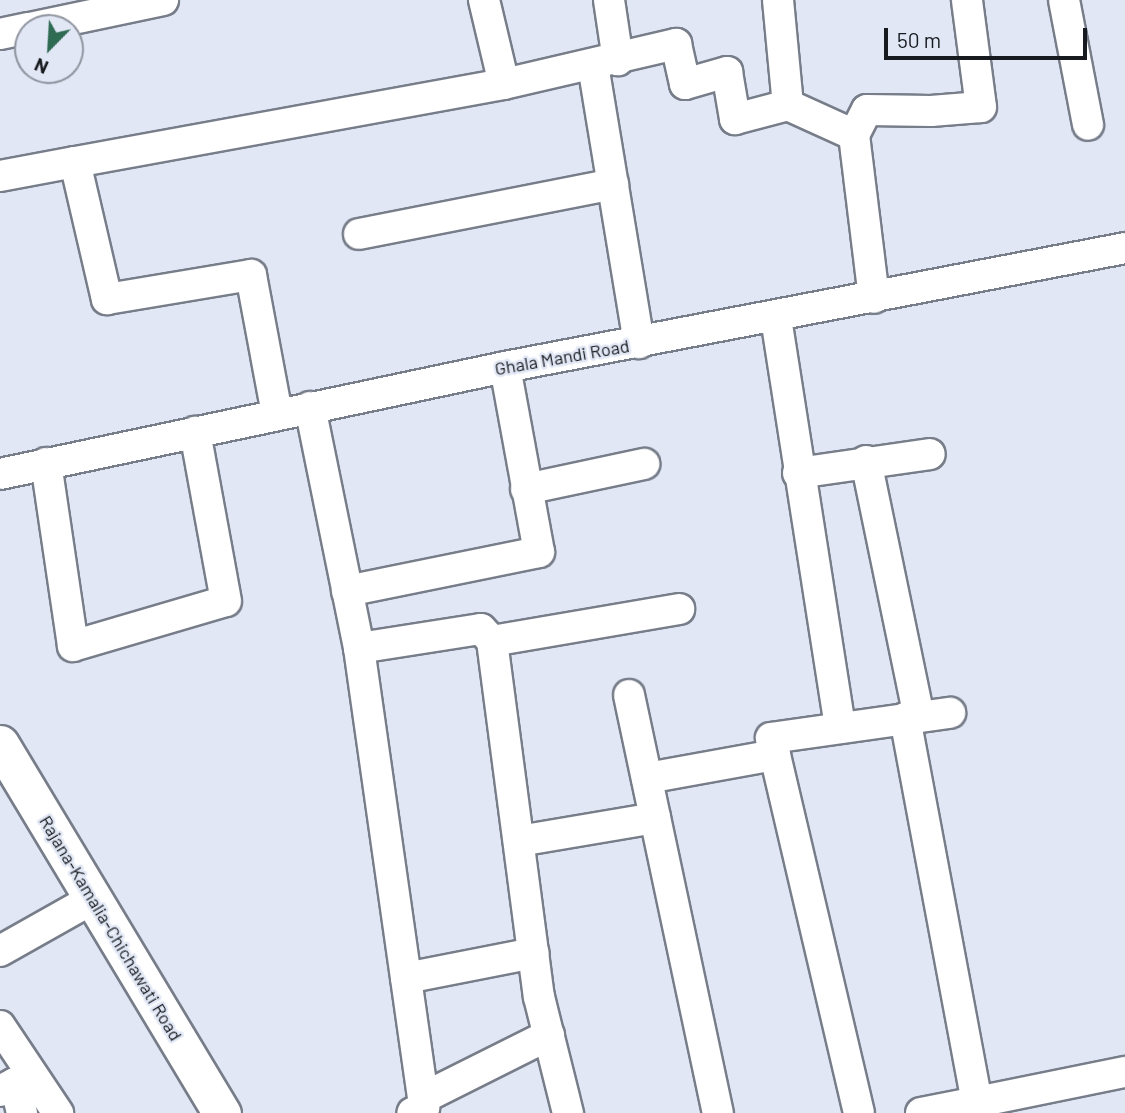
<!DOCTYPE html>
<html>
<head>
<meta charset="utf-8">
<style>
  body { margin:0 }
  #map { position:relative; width:1125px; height:1113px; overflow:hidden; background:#e1e7f5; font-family:Barlow,sans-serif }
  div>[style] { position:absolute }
  .roads { filter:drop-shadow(2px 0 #777d89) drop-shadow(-2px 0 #777d89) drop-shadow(0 2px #777d89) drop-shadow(0 -2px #777d89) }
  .minor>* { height:30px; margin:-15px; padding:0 15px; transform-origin:15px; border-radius:15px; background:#fff }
  .major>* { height:37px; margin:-18.5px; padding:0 18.5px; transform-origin:18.5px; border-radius:18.5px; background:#fff }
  span { translate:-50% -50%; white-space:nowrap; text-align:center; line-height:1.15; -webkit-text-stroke:5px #e1e7f5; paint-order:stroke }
  .street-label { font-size:18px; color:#171a1e }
  .north { position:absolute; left:14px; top:14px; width:70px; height:70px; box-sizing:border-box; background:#e1e7f5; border:2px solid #90959f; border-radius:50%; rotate:204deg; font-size:19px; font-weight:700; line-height:28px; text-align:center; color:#171a1e }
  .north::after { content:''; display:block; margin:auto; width:24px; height:32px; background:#2f6a53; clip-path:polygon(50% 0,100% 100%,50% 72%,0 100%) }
  .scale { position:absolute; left:884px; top:28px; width:203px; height:32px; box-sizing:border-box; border:4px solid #171a1e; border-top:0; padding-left:9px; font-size:21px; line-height:24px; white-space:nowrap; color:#171a1e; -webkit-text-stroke:5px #e1e7f5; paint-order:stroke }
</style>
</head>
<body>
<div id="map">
  <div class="roads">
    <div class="minor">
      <div style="left:484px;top:0;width:86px;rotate:76.6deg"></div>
      <div style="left:609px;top:0;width:61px;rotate:81.5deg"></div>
      <div style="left:778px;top:0;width:105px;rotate:84.6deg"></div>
      <div style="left:1064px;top:0;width:127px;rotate:79.1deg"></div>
      <div style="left:30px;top:28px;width:136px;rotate:-11.9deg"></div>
      <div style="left:0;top:34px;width:29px;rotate:-12deg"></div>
      <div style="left:593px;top:65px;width:282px;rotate:80.6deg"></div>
      <div style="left:854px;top:135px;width:164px;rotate:83deg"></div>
      <div style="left:75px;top:162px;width:436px;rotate:-10.3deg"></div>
      <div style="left:504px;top:84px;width:177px;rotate:-13.1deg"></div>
      <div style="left:676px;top:44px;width:41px;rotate:77.3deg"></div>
      <div style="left:685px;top:84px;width:44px;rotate:-15.9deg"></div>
      <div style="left:727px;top:72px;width:48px;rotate:80.3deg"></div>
      <div style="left:735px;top:119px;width:55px;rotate:-14.8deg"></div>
      <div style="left:788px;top:105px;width:72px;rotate:24.4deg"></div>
      <div style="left:854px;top:135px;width:28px;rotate:-63deg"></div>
      <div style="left:867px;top:110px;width:64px;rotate:0.9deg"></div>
      <div style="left:931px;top:111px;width:50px;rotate:-4.6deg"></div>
      <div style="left:981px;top:107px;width:108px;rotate:-97.5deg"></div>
      <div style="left:0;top:176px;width:76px;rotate:-10.6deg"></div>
      <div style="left:75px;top:162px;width:141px;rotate:76.9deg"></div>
      <div style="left:107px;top:299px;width:146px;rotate:-9.5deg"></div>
      <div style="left:251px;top:275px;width:141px;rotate:79.4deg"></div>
      <div style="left:359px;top:234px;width:259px;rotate:-11.1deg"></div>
      <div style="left:776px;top:318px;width:415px;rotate:81.1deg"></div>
      <div style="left:310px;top:407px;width:246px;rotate:78.5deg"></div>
      <div style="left:359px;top:648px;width:464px;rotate:81.9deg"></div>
      <div style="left:424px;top:1107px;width:13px;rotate:153deg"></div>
      <div style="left:866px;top:461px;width:260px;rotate:78.3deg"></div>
      <div style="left:46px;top:463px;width:185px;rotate:81.6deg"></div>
      <div style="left:73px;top:646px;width:159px;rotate:-16.4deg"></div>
      <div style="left:226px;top:601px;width:172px;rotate:-100.4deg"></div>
      <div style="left:798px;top:473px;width:133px;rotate:-8.2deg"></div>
      <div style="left:0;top:474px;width:516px;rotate:-11.96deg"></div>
      <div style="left:505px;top:367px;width:631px;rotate:-10.86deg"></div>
      <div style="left:526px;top:489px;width:121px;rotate:-12deg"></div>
      <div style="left:347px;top:591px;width:196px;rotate:-11.5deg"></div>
      <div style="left:539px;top:552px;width:188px;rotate:-100.4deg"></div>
      <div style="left:492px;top:641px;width:190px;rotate:-9.7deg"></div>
      <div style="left:359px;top:648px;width:123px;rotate:-8.9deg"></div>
      <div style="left:481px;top:629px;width:16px;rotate:47deg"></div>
      <div style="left:492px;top:641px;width:359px;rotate:82.5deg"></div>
      <div style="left:539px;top:997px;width:120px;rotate:76deg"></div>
      <div style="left:629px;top:695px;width:427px;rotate:78deg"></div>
      <div style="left:905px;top:718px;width:391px;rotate:79.4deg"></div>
      <div style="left:977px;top:1102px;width:57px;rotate:168.9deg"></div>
      <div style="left:647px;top:778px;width:130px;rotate:-10.2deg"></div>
      <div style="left:519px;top:841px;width:138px;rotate:-9.6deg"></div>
      <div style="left:0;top:951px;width:108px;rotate:-29.4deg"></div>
      <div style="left:406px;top:978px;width:130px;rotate:-11.1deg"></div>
      <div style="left:0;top:1026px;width:105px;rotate:56.3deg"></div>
      <div style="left:0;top:1091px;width:17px;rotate:-28deg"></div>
      <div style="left:15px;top:1083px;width:31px;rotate:77deg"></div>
      <div style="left:423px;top:1098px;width:141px;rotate:-26.6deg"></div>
      <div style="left:977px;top:1102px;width:151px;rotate:-11.5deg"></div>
      <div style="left:859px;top:1113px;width:385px;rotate:-103.2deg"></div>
      <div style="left:771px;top:738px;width:181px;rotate:-8deg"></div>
    </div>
    <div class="major">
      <div style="left:0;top:744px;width:431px;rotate:59deg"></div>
    </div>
  </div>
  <div class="street-label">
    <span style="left:562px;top:357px;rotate:-10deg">Ghala Mandi Road</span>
    <span style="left:111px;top:928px;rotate:59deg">Rajana-Kamalia-Chichawati Road</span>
  </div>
  <div class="north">N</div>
  <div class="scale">50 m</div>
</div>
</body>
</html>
